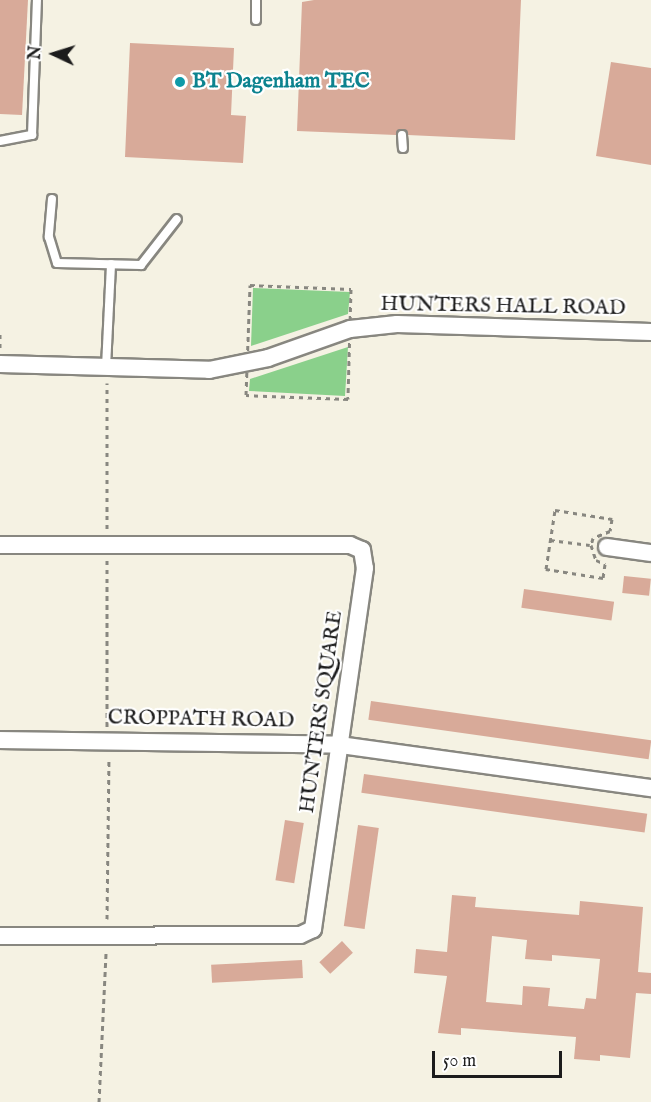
<!DOCTYPE html>
<html>
<head>
<meta charset="utf-8">
<style>
  body { margin:0 }
  #map { position:relative; width:651px; height:1102px; overflow:hidden; background:#f5f2e3; font-family:"IM FELL English",serif }
  div>[style] { position:absolute }
  .green>* { inset:0; background:#8ad08b }
  .building>* { inset:0; background:#d8aa99; transform-origin:0 0 }
  .path>* { height:3px; margin-top:-1.5px; transform-origin:0; background:repeating-linear-gradient(90deg,#888780 0 4.5px,transparent 0 9px) }
  .roads { filter:drop-shadow(2px 0 #888780) drop-shadow(-2px 0 #888780) drop-shadow(0 2px #888780) drop-shadow(0 -2px #888780) }
  .service>* { height:8px; margin:-4px; padding:0 4px; transform-origin:4px; border-radius:4px; background:#fff }
  .minor>* { height:16px; margin:-8px; padding:0 8px; transform-origin:8px; border-radius:8px; background:#fff }
  .dots>* { width:16px; height:16px; translate:-50% -50%; box-sizing:border-box; border:3px solid #fff; border-radius:50% }
  span { translate:-50% -50%; white-space:nowrap; text-align:center; line-height:1.15; -webkit-text-stroke:4.5px #fff; paint-order:stroke }
  .culture-label { font-size:21px; color:#0d838f; font-weight:700 }
  .left { translate:0 -50%; text-align:left }
  .street-label { font-size:21px; color:#1c1c1c }
  .north { position:absolute; left:24px; top:24px; width:60px; height:60px; -webkit-text-stroke:4px #fff; paint-order:stroke; rotate:274deg; font-size:16px; font-weight:700; line-height:24px; text-align:center; color:#1c1c1c }
  .north::after { content:''; display:block; margin:auto; width:21px; height:27px; background:#1c1c1c; clip-path:polygon(50% 0,100% 100%,50% 72%,0 100%) }
  .scale { position:absolute; left:432px; top:1051px; width:130px; height:27px; box-sizing:border-box; border:3px solid #1c1c1c; border-top:0; padding-left:8px; font-size:18px; line-height:21px; white-space:nowrap; color:#1c1c1c; -webkit-text-stroke:4px #fff; paint-order:stroke }
</style>
</head>
<body>
<div id="map">
  <div class="green">
    <div style="clip-path:polygon(253px 288px,350px 292px,348px 314px,251px 346px)"></div>
    <div style="clip-path:polygon(348px 347px,345px 396px,249px 391px,250px 379px)"></div>
  </div>
  <div class="building">
    <div style="clip-path:polygon(0 0,28px 0,22px 115px,0 114px)"></div>
    <div style="clip-path:polygon(314px 0,521px 0,515px 140px,408px 135px,402px 129px,396px 135px,297px 131px,302px 2px)"></div>
    <div style="clip-path:polygon(130px 43px,234px 48px,231px 115px,246px 116px,243px 163px,125px 157px)"></div>
    <div style="clip-path:polygon(611px 62px,651px 68px,651px 165px,596px 156px)"></div>
    <div style="left:624px;top:576px;width:27px;height:17px;rotate:6deg"></div>
    <div style="left:524px;top:589px;width:91px;height:19px;rotate:8deg"></div>
    <div style="left:371px;top:701px;width:283px;height:19px;rotate:8deg"></div>
    <div style="left:364px;top:774px;width:286px;height:19px;rotate:8deg"></div>
    <div style="left:285px;top:820px;width:19px;height:61px;rotate:9deg"></div>
    <div style="left:358px;top:825px;width:21px;height:102px;rotate:8deg"></div>
    <div style="clip-path:polygon(evenodd,452px 895px,476px 897px,475px 907px,579px 915px,580px 901px,643px 907px,638px 972px,651px 973px,651px 994px,636px 993px,630px 1058px,600px 1055px,600px 1061px,574px 1059px,576px 1037px,461px 1028px,461px 1035px,438px 1033px,447px 976px,414px 973px,416px 949px,447px 952px,452px 895px,492px 936px,527px 940px,525px 959px,552px 961px,552px 955px,600px 959px,596px 999px,586px 998px,584px 1009px,548px 1006px,550px 988px,523px 986px,522px 1005px,486px 1002px,492px 936px)"></div>
    <div style="left:342px;top:941px;width:16px;height:31px;rotate:47deg"></div>
    <div style="left:302px;top:960px;width:18px;height:91px;rotate:87deg"></div>
  </div>
  <div class="path">
    <div style="left:250px;top:285px;width:101px;rotate:2.3deg"></div>
    <div style="left:351px;top:289px;width:110px;rotate:91.6deg"></div>
    <div style="left:348px;top:399px;width:102px;rotate:-177.8deg"></div>
    <div style="left:246px;top:395px;width:110px;rotate:-87.9deg"></div>
    <div style="left:0;top:334px;width:15px;rotate:90deg"></div>
    <div style="left:555px;top:510px;width:58px;rotate:9deg"></div>
    <div style="left:612px;top:519px;width:12px;rotate:99deg"></div>
    <div style="left:610px;top:531px;width:18px;rotate:158deg"></div>
    <div style="left:593px;top:538px;width:7px;rotate:106deg"></div>
    <div style="left:591px;top:545px;width:16px;rotate:72deg"></div>
    <div style="left:596px;top:560px;width:10px;rotate:24deg"></div>
    <div style="left:605px;top:564px;width:14px;rotate:98deg"></div>
    <div style="left:603px;top:578px;width:58px;rotate:-171deg"></div>
    <div style="left:546px;top:569px;width:60px;rotate:-81.3deg"></div>
    <div style="left:107px;top:529px;width:146px;rotate:-90deg"></div>
    <div style="left:550px;top:540px;width:40px;rotate:7.1deg"></div>
    <div style="left:107px;top:560px;width:167px;rotate:90deg"></div>
    <div style="left:107px;top:919px;width:161px;rotate:-89.3deg"></div>
    <div style="left:99px;top:1102px;width:149px;rotate:-87.3deg"></div>
  </div>
  <div class="roads">
    <div class="service">
      <div style="left:256px;top:20px;width:20px;rotate:-90deg"></div>
      <div style="left:402px;top:135px;width:13px;rotate:86deg"></div>
      <div style="left:0;top:141px;width:33px;rotate:-11deg"></div>
      <div style="left:32px;top:135px;width:135px;rotate:-87.9deg"></div>
      <div style="left:52px;top:199px;width:38px;rotate:95deg"></div>
      <div style="left:49px;top:237px;width:27px;rotate:73deg"></div>
      <div style="left:57px;top:263px;width:84px;rotate:1.4deg"></div>
      <div style="left:141px;top:265px;width:58px;rotate:-52deg"></div>
      <div style="left:106px;top:367px;width:103px;rotate:-87.2deg"></div>
    </div>
    <div class="minor">
      <div style="left:0;top:364px;width:209px;rotate:1.6deg"></div>
      <div style="left:209px;top:370px;width:60px;rotate:-11.5deg"></div>
      <div style="left:268px;top:358px;width:87px;rotate:-19.5deg"></div>
      <div style="left:350px;top:329px;width:47px;rotate:-6.1deg"></div>
      <div style="left:397px;top:324px;width:254px;rotate:1.8deg"></div>
      <div style="left:0;top:545px;width:350px"></div>
      <div style="left:350px;top:545px;width:13px;rotate:23deg"></div>
      <div style="left:362px;top:550px;width:18px;rotate:81deg"></div>
      <div style="left:365px;top:568px;width:365px;rotate:98.2deg"></div>
      <div style="left:313px;top:929px;width:14px;rotate:155deg"></div>
      <div style="left:300px;top:935px;width:300px;rotate:179.8deg"></div>
      <div style="left:607px;top:547px;width:44px;rotate:7.8deg"></div>
      <div style="left:0;top:740px;width:340px;rotate:0.8deg"></div>
      <div style="left:340px;top:745px;width:314px;rotate:7.9deg"></div>
    </div>
  </div>
  <div class="dots">
    <div style="left:180px;top:82px;background:#0f9aa8"></div>
  </div>
  <div class="culture-label">
    <span class="left" style="left:192px;top:82px">BT Dagenham TEC</span>
  </div>
  <div class="street-label">
    <span style="left:503px;top:307px;rotate:1deg">HUNTERS HALL ROAD</span>
    <span style="left:322px;top:712px;rotate:-82deg">HUNTERS SQUARE</span>
    <span style="left:201px;top:720px;rotate:1deg">CROPPATH ROAD</span>
  </div>
  <div class="north">N</div>
  <div class="scale">50 m</div>
</div>
</body>
</html>
